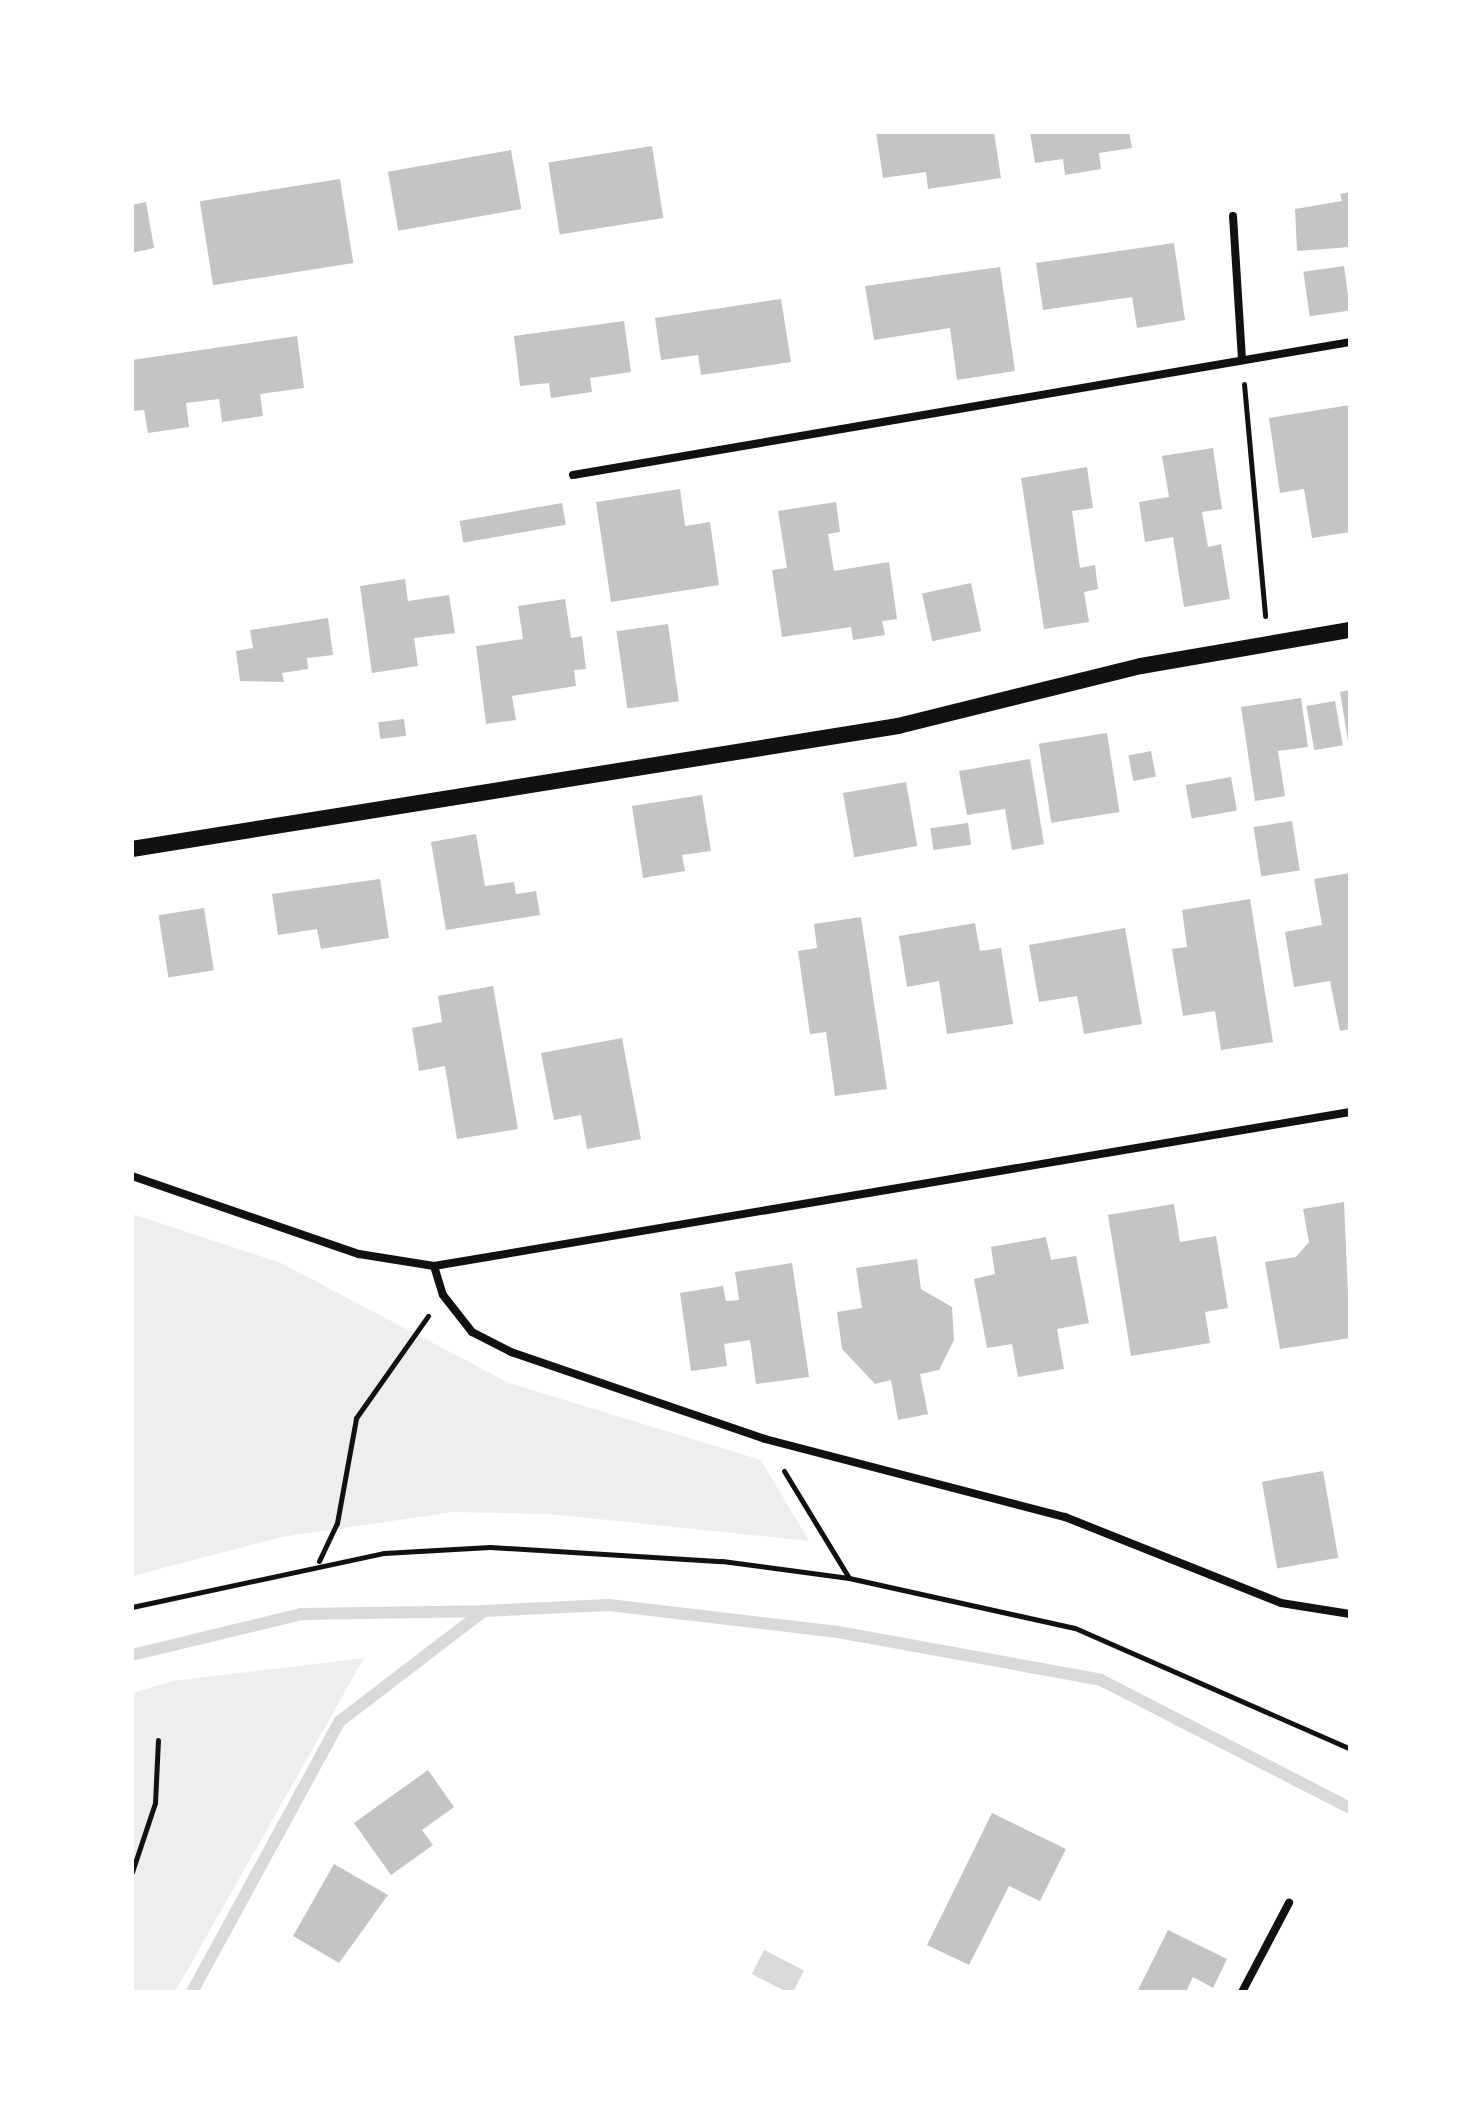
<!DOCTYPE html>
<html>
<head>
<meta charset="utf-8">
<style>
  body { margin:0 }
  #map { position:relative; width:1482px; height:2124px; overflow:hidden; background:#fff; font-family:Signika,sans-serif }
  div>[style] { position:absolute }
  .green>* { inset:0; background:#eee }
  .water>* { inset:0; background:#d9d9d9; transform-origin:0 0 }
  .stream>* { height:12px; margin:-6px; padding:0 6px; transform-origin:6px; border-radius:6px; background:#d9d9d9 }
  .building>* { inset:0; background:#c4c4c4; transform-origin:0 0 }
  .path>* { height:5px; margin:-2.5px; padding:0 2.5px; transform-origin:2.5px; border-radius:2.5px; background:#111 }
  .minor>* { height:8px; margin:-4px; padding:0 4px; transform-origin:4px; border-radius:4px; background:#111 }
  .secondary>* { height:16px; margin:-8px; padding:0 8px; transform-origin:8px; border-radius:8px; background:#111 }
  span { translate:-50% -50%; white-space:nowrap; text-align:center; line-height:1.15; -webkit-text-stroke:6px #fff; paint-order:stroke }
  .frame { position:absolute; inset:0; border:134px solid #fff; pointer-events:none }
</style>
</head>
<body>
<div id="map">
  <div class="green">
    <div style="clip-path:polygon(132px 1214px,281px 1263px,509px 1383px,761px 1460px,809px 1541px,550px 1514px,453px 1512px,282px 1537px,132px 1576px)"></div>
    <div style="clip-path:polygon(364px 1658px,175px 1992px,132px 1992px,132px 1693px,173px 1681px)"></div>
  </div>
  <div class="water">
    <div style="left:764px;top:1950px;width:45px;height:27px;rotate:27deg"></div>
  </div>
  <div class="stream">
    <div style="left:132px;top:1655px;width:174px;rotate:-13.6deg"></div>
    <div style="left:301px;top:1614px;width:183px;rotate:-0.9deg"></div>
    <div style="left:192px;top:1992px;width:309px;rotate:-61.4deg"></div>
    <div style="left:340px;top:1721px;width:181px;rotate:-37.4deg"></div>
    <div style="left:484px;top:1611px;width:125px;rotate:-2.7deg"></div>
    <div style="left:609px;top:1605px;width:231px;rotate:6.7deg"></div>
    <div style="left:838px;top:1632px;width:267px;rotate:10.3deg"></div>
    <div style="left:1101px;top:1680px;width:280px;rotate:27.2deg"></div>
  </div>
  <div class="building">
    <div style="clip-path:polygon(876px 132px,994px 132px,1001px 178px,928px 189px,926px 172px,883px 178px)"></div>
    <div style="clip-path:polygon(1030px 132px,1129px 132px,1132px 148px,1099px 153px,1101px 169px,1065px 175px,1063px 159px,1035px 163px)"></div>
    <div style="left:652px;top:146px;width:73px;height:105px;rotate:81deg"></div>
    <div style="left:511px;top:150px;width:60px;height:125px;rotate:80deg"></div>
    <div style="left:340px;top:179px;width:85px;height:142px;rotate:81deg"></div>
    <div style="clip-path:polygon(1350px 192px,1350px 247px,1297px 251px,1295px 209px,1342px 201px,1340px 194px)"></div>
    <div style="clip-path:polygon(146px 202px,154px 248px,132px 253px,132px 205px)"></div>
    <div style="clip-path:polygon(1174px 243px,1185px 320px,1137px 328px,1132px 297px,1043px 310px,1036px 263px)"></div>
    <div style="left:1344px;top:266px;width:45px;height:41px;rotate:82deg"></div>
    <div style="clip-path:polygon(1000px 267px,1015px 371px,957px 380px,950px 328px,874px 340px,865px 286px)"></div>
    <div style="clip-path:polygon(781px 299px,791px 362px,701px 375px,698px 355px,661px 360px,655px 318px)"></div>
    <div style="clip-path:polygon(624px 321px,631px 372px,590px 378px,592px 392px,551px 398px,549px 383px,520px 386px,514px 336px)"></div>
    <div style="clip-path:polygon(297px 336px,304px 388px,260px 394px,263px 416px,222px 422px,219px 399px,186px 403px,189px 427px,148px 433px,144px 410px,132px 411px,132px 360px)"></div>
    <div style="clip-path:polygon(1350px 405px,1350px 532px,1312px 538px,1304px 489px,1280px 493px,1269px 418px)"></div>
    <div style="clip-path:polygon(1213px 448px,1222px 509px,1202px 512px,1208px 547px,1221px 544px,1230px 599px,1184px 607px,1173px 537px,1145px 542px,1139px 502px,1169px 497px,1162px 456px)"></div>
    <div style="clip-path:polygon(1087px 467px,1093px 508px,1072px 511px,1080px 568px,1095px 565px,1098px 589px,1084px 592px,1089px 622px,1044px 629px,1021px 478px)"></div>
    <div style="clip-path:polygon(680px 489px,685px 526px,710px 522px,719px 585px,611px 602px,596px 502px)"></div>
    <div style="clip-path:polygon(836px 502px,840px 532px,828px 534px,834px 571px,889px 562px,897px 619px,882px 621px,885px 635px,853px 640px,851px 627px,782px 637px,772px 570px,787px 568px,778px 511px)"></div>
    <div style="left:562px;top:503px;width:22px;height:104px;rotate:80deg"></div>
    <div style="clip-path:polygon(405px 579px,408px 601px,449px 595px,455px 633px,414px 638px,418px 666px,372px 673px,360px 586px)"></div>
    <div style="left:971px;top:583px;width:49px;height:50px;rotate:78deg"></div>
    <div style="clip-path:polygon(565px 599px,571px 638px,582px 636px,586px 669px,574px 670px,576px 686px,512px 696px,516px 720px,486px 724px,476px 646px,523px 639px,518px 606px)"></div>
    <div style="clip-path:polygon(328px 618px,333px 655px,307px 658px,308px 669px,282px 673px,284px 682px,240px 681px,236px 651px,253px 648px,250px 630px)"></div>
    <div style="left:668px;top:624px;width:78px;height:52px;rotate:82deg"></div>
    <div style="clip-path:polygon(1350px 690px,1350px 741px,1348px 741px,1340px 692px)"></div>
    <div style="clip-path:polygon(1301px 698px,1308px 747px,1278px 751px,1285px 796px,1255px 801px,1241px 707px)"></div>
    <div style="left:1335px;top:701px;width:45px;height:29px;rotate:80deg"></div>
    <div style="left:404px;top:719px;width:17px;height:26px;rotate:83deg"></div>
    <div style="left:1107px;top:733px;width:80px;height:69px;rotate:81deg"></div>
    <div style="left:1151px;top:751px;width:26px;height:23px;rotate:79deg"></div>
    <div style="clip-path:polygon(1030px 759px,1044px 844px,1012px 850px,1005px 809px,967px 815px,959px 771px)"></div>
    <div style="left:1231px;top:777px;width:34px;height:46px;rotate:80deg"></div>
    <div style="left:906px;top:782px;width:65px;height:64px;rotate:80deg"></div>
    <div style="clip-path:polygon(702px 795px,711px 851px,682px 855px,685px 871px,643px 878px,632px 806px)"></div>
    <div style="left:1292px;top:821px;width:50px;height:39px;rotate:81deg"></div>
    <div style="left:968px;top:823px;width:22px;height:38px;rotate:82deg"></div>
    <div style="clip-path:polygon(476px 834px,485px 886px,514px 882px,516px 894px,536px 891px,540px 915px,446px 930px,431px 842px)"></div>
    <div style="clip-path:polygon(1350px 873px,1350px 1029px,1340px 1031px,1330px 981px,1294px 987px,1285px 932px,1322px 925px,1314px 879px)"></div>
    <div style="clip-path:polygon(380px 879px,389px 938px,321px 949px,317px 929px,278px 935px,272px 894px)"></div>
    <div style="clip-path:polygon(1250px 899px,1273px 1042px,1221px 1050px,1215px 1011px,1183px 1016px,1172px 949px,1187px 947px,1182px 910px)"></div>
    <div style="left:204px;top:908px;width:63px;height:46px;rotate:81deg"></div>
    <div style="clip-path:polygon(861px 917px,887px 1089px,835px 1096px,826px 1032px,810px 1034px,798px 951px,817px 948px,814px 924px)"></div>
    <div style="clip-path:polygon(975px 923px,980px 951px,1001px 948px,1013px 1024px,947px 1034px,939px 981px,907px 987px,899px 936px)"></div>
    <div style="clip-path:polygon(1125px 928px,1142px 1024px,1084px 1034px,1077px 996px,1039px 1002px,1029px 945px)"></div>
    <div style="clip-path:polygon(493px 986px,518px 1129px,457px 1139px,445px 1066px,419px 1071px,412px 1028px,442px 1022px,438px 996px)"></div>
    <div style="clip-path:polygon(622px 1038px,641px 1139px,587px 1149px,581px 1115px,554px 1120px,541px 1053px)"></div>
    <div style="clip-path:polygon(1344px 1202px,1350px 1338px,1280px 1349px,1265px 1262px,1296px 1257px,1309px 1242px,1303px 1209px)"></div>
    <div style="clip-path:polygon(1174px 1204px,1180px 1242px,1216px 1236px,1228px 1308px,1205px 1312px,1210px 1343px,1131px 1356px,1108px 1215px)"></div>
    <div style="clip-path:polygon(1046px 1237px,1051px 1260px,1076px 1256px,1089px 1323px,1057px 1329px,1064px 1369px,1018px 1377px,1012px 1344px,987px 1348px,974px 1279px,995px 1274px,991px 1247px)"></div>
    <div style="clip-path:polygon(917px 1259px,921px 1289px,952px 1307px,954px 1340px,939px 1370px,920px 1374px,928px 1414px,898px 1420px,891px 1380px,875px 1384px,842px 1349px,837px 1312px,862px 1308px,856px 1268px)"></div>
    <div style="clip-path:polygon(792px 1263px,809px 1377px,756px 1384px,750px 1340px,724px 1344px,727px 1366px,691px 1371px,680px 1293px,723px 1286px,726px 1301px,739px 1300px,735px 1272px)"></div>
    <div style="left:1323px;top:1471px;width:88px;height:62px;rotate:80deg"></div>
    <div style="clip-path:polygon(428px 1770px,454px 1807px,422px 1830px,433px 1845px,391px 1875px,354px 1823px)"></div>
    <div style="clip-path:polygon(992px 1813px,1066px 1849px,1040px 1901px,1009px 1886px,969px 1965px,927px 1945px)"></div>
    <div style="clip-path:polygon(334px 1864px,388px 1895px,339px 1963px,293px 1936px)"></div>
    <div style="clip-path:polygon(1168px 1930px,1227px 1959px,1213px 1988px,1193px 1977px,1186px 1992px,1137px 1992px)"></div>
  </div>
  <div class="path">
    <div style="left:1244px;top:384px;width:233px;rotate:84.8deg"></div>
    <div style="left:784px;top:1471px;width:125px;rotate:58.7deg"></div>
    <div style="left:319px;top:1561px;width:42px;rotate:-64.7deg"></div>
    <div style="left:337px;top:1523px;width:107px;rotate:-79.7deg"></div>
    <div style="left:356px;top:1418px;width:125px;rotate:-54.8deg"></div>
    <div style="left:132px;top:1607px;width:258px;rotate:-12.1deg"></div>
    <div style="left:384px;top:1553px;width:106px;rotate:-3.2deg"></div>
    <div style="left:490px;top:1547px;width:232px;rotate:3.5deg"></div>
    <div style="left:722px;top:1561px;width:128px;rotate:7.6deg"></div>
    <div style="left:849px;top:1578px;width:231px;rotate:12.5deg"></div>
    <div style="left:1075px;top:1628px;width:300px;rotate:23.7deg"></div>
    <div style="left:132px;top:1872px;width:73px;rotate:-71.6deg"></div>
    <div style="left:155px;top:1803px;width:63px;rotate:-87.3deg"></div>
  </div>
  <div class="minor">
    <div style="left:1233px;top:216px;width:143px;rotate:86.4deg"></div>
    <div style="left:573px;top:475px;width:788px;rotate:-9.71deg"></div>
    <div style="left:132px;top:1176px;width:240px;rotate:19deg"></div>
    <div style="left:359px;top:1254px;width:76px;rotate:9.1deg"></div>
    <div style="left:434px;top:1266px;width:929px;rotate:-9.54deg"></div>
    <div style="left:434px;top:1266px;width:30px;rotate:73deg"></div>
    <div style="left:443px;top:1295px;width:47px;rotate:51.9deg"></div>
    <div style="left:472px;top:1332px;width:44px;rotate:27.1deg"></div>
    <div style="left:511px;top:1352px;width:268px;rotate:18.9deg"></div>
    <div style="left:765px;top:1439px;width:310px;rotate:14.6deg"></div>
    <div style="left:1065px;top:1517px;width:232px;rotate:21.7deg"></div>
    <div style="left:1281px;top:1603px;width:70px;rotate:9.1deg"></div>
    <div style="left:1242px;top:1992px;width:101px;rotate:-62.2deg"></div>
  </div>
  <div class="secondary">
    <div style="left:132px;top:849px;width:776px;rotate:-9.12deg"></div>
    <div style="left:898px;top:726px;width:250px;rotate:-13.9deg"></div>
    <div style="left:1141px;top:666px;width:212px;rotate:-9.8deg"></div>
  </div>
  <div class="frame"></div>
</div>
</body>
</html>
